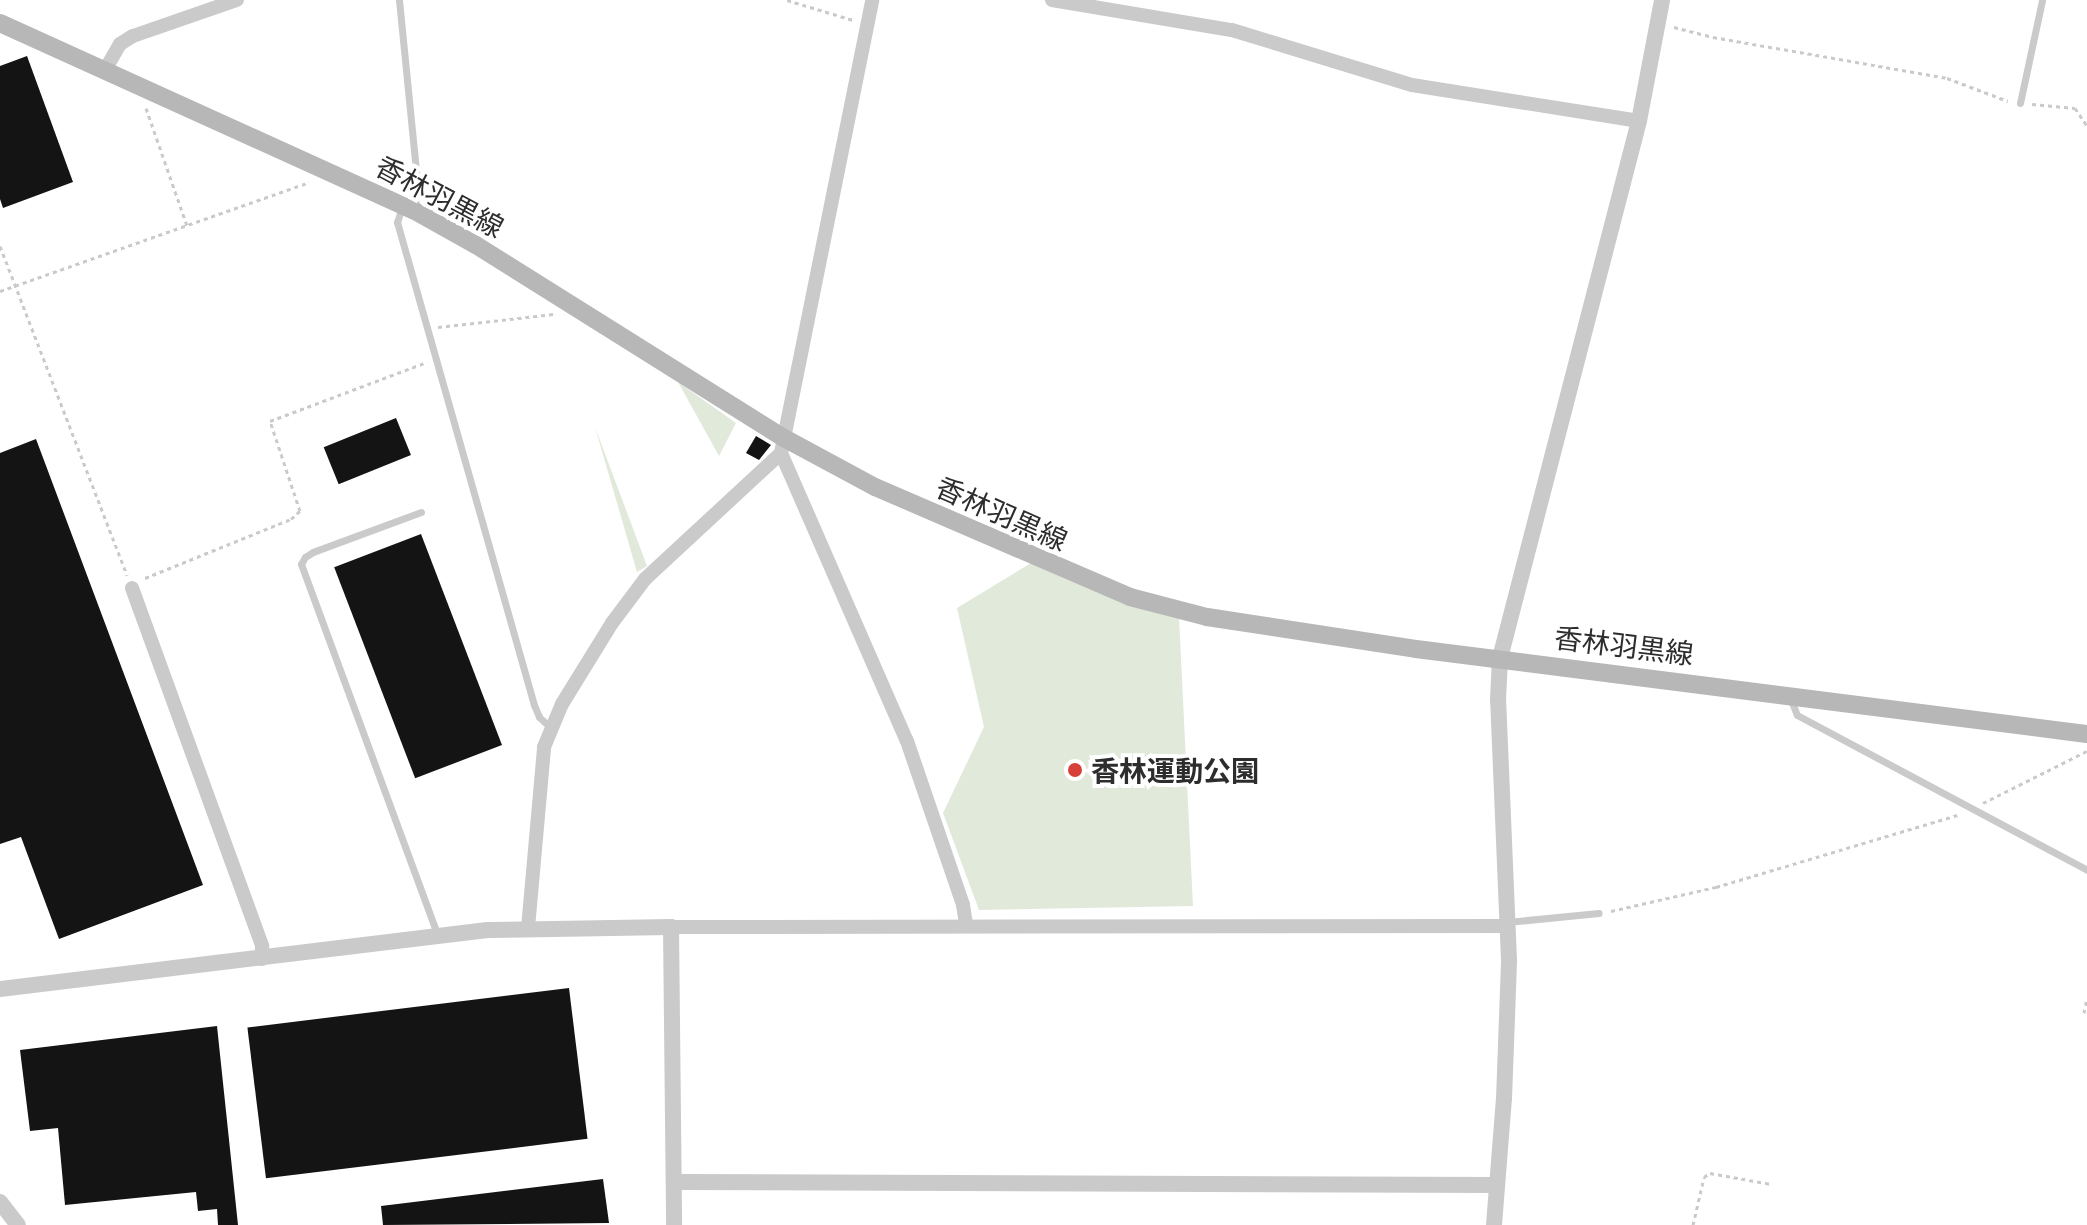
<!DOCTYPE html>
<html>
<head>
<meta charset="utf-8">
<style>
  body { margin:0 }
  #map { position:relative; width:2087px; height:1225px; overflow:hidden; background:#fff; font-family:"Exo 2","Noto Sans JP",sans-serif }
  div>[style] { position:absolute }
  .green>* { inset:0; background:#e1e9db }
  .building>* { inset:0; background:#141414; transform-origin:0 0 }
  .path>* { height:3px; margin-top:-1.5px; transform-origin:0; background:repeating-linear-gradient(90deg,#cacaca 0 4px,transparent 0 8px) }
  .service>* { height:7px; margin:-3.5px; padding:0 3.5px; transform-origin:3.5px; border-radius:3.5px; background:#cacaca }
  .minor>* { height:14px; margin:-7px; padding:0 7px; transform-origin:7px; border-radius:7px; background:#cacaca }
  .tertiary>* { height:16px; margin:-8px; padding:0 8px; transform-origin:8px; border-radius:8px; background:#cacaca }
  .secondary>* { height:18px; margin:-9px; padding:0 9px; transform-origin:9px; border-radius:9px; background:#b7b7b7 }
  .dots>* { width:22px; height:22px; translate:-50% -50%; box-sizing:border-box; border:4px solid #fff; border-radius:50% }
  span { translate:-50% -50%; white-space:nowrap; text-align:center; line-height:1.15; -webkit-text-stroke:8px #fff; paint-order:stroke }
  .street-label { font-size:28px; color:#2d2d2d }
  .poi-label { font-size:28px; color:#2d2d2d; font-weight:700 }
  .left { translate:0 -50%; text-align:left }
</style>
</head>
<body>
<div id="map">
  <div class="green">
    <div style="clip-path:polygon(678px 382px,736px 423px,719px 456px)"></div>
    <div style="clip-path:polygon(595px 427px,647px 566px,637px 572px)"></div>
    <div style="clip-path:polygon(1031px 563px,1134px 606px,1179px 617px,1193px 906px,979px 910px,943px 813px,984px 727px,957px 608px)"></div>
  </div>
  <div class="building">
    <div style="clip-path:polygon(27px 56px,73px 182px,3px 208px,0 199px,0 66px)"></div>
    <div style="left:396px;top:418px;width:40px;height:78px;rotate:68deg"></div>
    <div style="clip-path:polygon(756px 436px,771px 445px,759px 460px,746px 453px)"></div>
    <div style="clip-path:polygon(36px 439px,203px 885px,59px 939px,21px 837px,0 844px,0 453px)"></div>
    <div style="left:421px;top:534px;width:226px;height:93px;rotate:69deg"></div>
    <div style="left:569px;top:988px;width:152px;height:324px;rotate:83deg"></div>
    <div style="clip-path:polygon(217px 1026px,238px 1225px,218px 1225px,217px 1209px,198px 1211px,196px 1192px,65px 1205px,58px 1128px,30px 1131px,20px 1050px)"></div>
    <div style="clip-path:polygon(603px 1179px,609px 1223px,383px 1225px,381px 1206px)"></div>
  </div>
  <div class="path">
    <div style="left:787px;top:0;width:69px;rotate:16.9deg"></div>
    <div style="left:1674px;top:27px;width:40px;rotate:14.4deg"></div>
    <div style="left:1713px;top:37px;width:238px;rotate:9.9deg"></div>
    <div style="left:1947px;top:78px;width:65px;rotate:20.7deg"></div>
    <div style="left:2032px;top:104px;width:43px;rotate:5.3deg"></div>
    <div style="left:2075px;top:108px;width:22px;rotate:56deg"></div>
    <div style="left:146px;top:108px;width:125px;rotate:70.8deg"></div>
    <div style="left:0;top:246px;width:353px;rotate:68.9deg"></div>
    <div style="left:0;top:291px;width:328px;rotate:-19.4deg"></div>
    <div style="left:438px;top:327px;width:116px;rotate:-6.4deg"></div>
    <div style="left:145px;top:578px;width:157px;rotate:-22deg"></div>
    <div style="left:291px;top:519px;width:12px;rotate:-42deg"></div>
    <div style="left:300px;top:511px;width:95px;rotate:-108.4deg"></div>
    <div style="left:270px;top:421px;width:168px;rotate:-20.6deg"></div>
    <div style="left:1983px;top:803px;width:116px;rotate:-26.6deg"></div>
    <div style="left:1611px;top:911px;width:108px;rotate:-12.9deg"></div>
    <div style="left:1716px;top:887px;width:252px;rotate:-16.6deg"></div>
    <div style="left:2084px;top:1013px;width:15px;rotate:-79deg"></div>
    <div style="left:1693px;top:1225px;width:49px;rotate:-77.1deg"></div>
    <div style="left:1704px;top:1177px;width:7px;rotate:-34deg"></div>
    <div style="left:1710px;top:1173px;width:62px;rotate:10.2deg"></div>
  </div>
  <div class="service">
    <div style="left:399px;top:0;width:193px;rotate:84.3deg"></div>
    <div style="left:418px;top:192px;width:16px;rotate:104deg"></div>
    <div style="left:2020px;top:103px;width:105px;rotate:-77.9deg"></div>
    <div style="left:402px;top:207px;width:16px;rotate:108deg"></div>
    <div style="left:397px;top:222px;width:502px;rotate:74.16deg"></div>
    <div style="left:534px;top:705px;width:13px;rotate:67deg"></div>
    <div style="left:539px;top:717px;width:15px;rotate:42deg"></div>
    <div style="left:421px;top:512px;width:115px;rotate:159.7deg"></div>
    <div style="left:313px;top:552px;width:9px;rotate:148deg"></div>
    <div style="left:305px;top:557px;width:8px;rotate:120deg"></div>
    <div style="left:301px;top:564px;width:394px;rotate:69.8deg"></div>
    <div style="left:1790px;top:697px;width:19px;rotate:69deg"></div>
    <div style="left:1797px;top:715px;width:329px;rotate:28.1deg"></div>
    <div style="left:1507px;top:922px;width:92px;rotate:-5.6deg"></div>
  </div>
  <div class="minor">
    <div style="left:1052px;top:0;width:182px;rotate:9.5deg"></div>
    <div style="left:1232px;top:30px;width:188px;rotate:17deg"></div>
    <div style="left:1412px;top:85px;width:230px;rotate:9deg"></div>
    <div style="left:105px;top:70px;width:30px;rotate:-60deg"></div>
    <div style="left:120px;top:44px;width:15px;rotate:-32deg"></div>
    <div style="left:133px;top:36px;width:110px;rotate:-19.1deg"></div>
    <div style="left:781px;top:453px;width:314px;rotate:66.4deg"></div>
    <div style="left:907px;top:741px;width:173px;rotate:71.1deg"></div>
    <div style="left:963px;top:905px;width:19px;rotate:81deg"></div>
    <div style="left:132px;top:588px;width:381px;rotate:70deg"></div>
    <div style="left:262px;top:946px;width:13px;rotate:90deg"></div>
    <div style="left:671px;top:927px;width:837px;rotate:-0.07deg"></div>
    <div style="left:528px;top:928px;width:182px;rotate:-84.9deg"></div>
    <div style="left:544px;top:747px;width:47px;rotate:-67.3deg"></div>
    <div style="left:562px;top:704px;width:95px;rotate:-58.3deg"></div>
    <div style="left:612px;top:623px;width:55px;rotate:-53.1deg"></div>
    <div style="left:645px;top:579px;width:185px;rotate:-42.8deg"></div>
    <div style="left:781px;top:453px;width:462px;rotate:-78.6deg"></div>
  </div>
  <div class="tertiary">
    <div style="left:0;top:989px;width:491px;rotate:-6.9deg"></div>
    <div style="left:487px;top:930px;width:184px;rotate:-0.9deg"></div>
    <div style="left:671px;top:927px;width:298px;rotate:89.4deg"></div>
    <div style="left:674px;top:1182px;width:823px;rotate:0.21deg"></div>
    <div style="left:0;top:1202px;width:29px;rotate:52deg"></div>
    <div style="left:1494px;top:1225px;width:126px;rotate:-85.5deg"></div>
    <div style="left:1504px;top:1099px;width:139px;rotate:-87.9deg"></div>
    <div style="left:1509px;top:960px;width:260px;rotate:-92.4deg"></div>
    <div style="left:1498px;top:700px;width:42px;rotate:-87.3deg"></div>
    <div style="left:1500px;top:658px;width:555px;rotate:-75.49deg"></div>
    <div style="left:1639px;top:121px;width:123px;rotate:-79.2deg"></div>
  </div>
  <div class="secondary">
    <div style="left:0;top:23px;width:453px;rotate:24.4deg"></div>
    <div style="left:413px;top:210px;width:72px;rotate:29.1deg"></div>
    <div style="left:476px;top:245px;width:363px;rotate:32.1deg"></div>
    <div style="left:784px;top:438px;width:103px;rotate:28.3deg"></div>
    <div style="left:875px;top:487px;width:278px;rotate:23.3deg"></div>
    <div style="left:1130px;top:597px;width:80px;rotate:14.6deg"></div>
    <div style="left:1207px;top:617px;width:211px;rotate:8.7deg"></div>
    <div style="left:1416px;top:649px;width:676px;rotate:7.22deg"></div>
  </div>
  <div class="dots">
    <div style="left:1075px;top:770px;background:#d8403a"></div>
  </div>
  <div class="street-label">
    <span style="left:440px;top:196px;rotate:28deg">香林羽黒線</span>
    <span style="left:1002px;top:513px;rotate:24deg">香林羽黒線</span>
    <span style="left:1624px;top:645px;rotate:7deg">香林羽黒線</span>
  </div>
  <div class="poi-label">
    <span class="left" style="left:1091px;top:770px">香林運動公園</span>
  </div>
</div>
</body>
</html>
